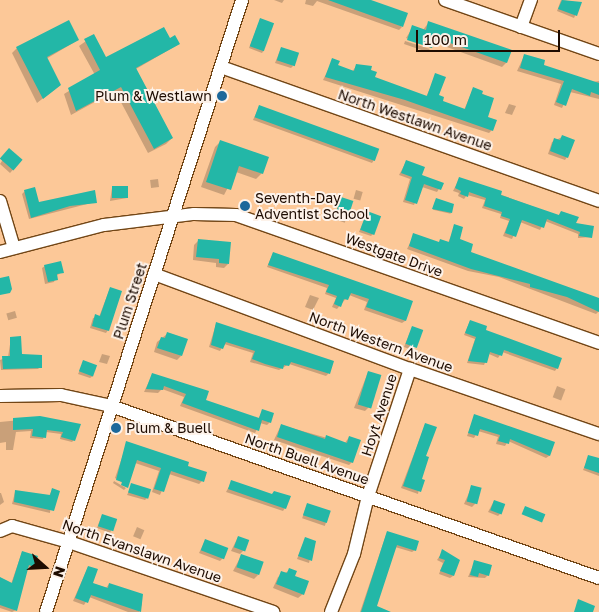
<!DOCTYPE html>
<html>
<head>
<meta charset="utf-8">
<style>
  body { margin:0 }
  #map { position:relative; width:599px; height:612px; overflow:hidden; background:#fcc898; font-family:"Golos Text",sans-serif }
  div>[style] { position:absolute }
  .shadow>* { inset:0; background:#0003; transform-origin:0 0 }
  .building>* { inset:0; background:#23b7a7; transform-origin:0 0 }
  .roads { filter:drop-shadow(1px 0 #724616) drop-shadow(-1px 0 #724616) drop-shadow(0 1px #724616) drop-shadow(0 -1px #724616) }
  .minor>* { height:12px; margin:-6px; padding:0 6px; transform-origin:6px; border-radius:6px; background:#fff }
  .dots>* { width:14px; height:14px; translate:-50% -50%; box-sizing:border-box; border:2px solid #fdf2e9; border-radius:50% }
  span { translate:-50% -50%; white-space:nowrap; text-align:center; line-height:1.15; -webkit-text-stroke:4px #fdf2e9; paint-order:stroke }
  .poi-label { font-size:14px; color:#1d0b00 }
  .right { translate:-100% -50%; text-align:right }
  .left { translate:0 -50%; text-align:left }
  .street-label { font-size:14px; color:#1d0b00 }
  .north { position:absolute; left:20px; top:542px; width:50px; height:50px; -webkit-text-stroke:4px #fdf2e9; paint-order:stroke; rotate:109deg; font-size:14px; font-weight:700; line-height:20px; text-align:center; color:#1d0b00 }
  .north::after { content:''; display:block; margin:auto; width:18px; height:22px; background:#1d0b00; clip-path:polygon(50% 0,100% 100%,50% 72%,0 100%) }
  .scale { position:absolute; left:416px; top:30px; width:144px; height:22px; box-sizing:border-box; border:2px solid #1d0b00; border-top:0; padding-left:6px; font-size:15px; line-height:18px; white-space:nowrap; color:#1d0b00; -webkit-text-stroke:4px #fdf2e9; paint-order:stroke }
</style>
</head>
<body>
<div id="map">
  <div class="shadow">
    <div style="clip-path:polygon(274px 0,284px 0,282px 3px)"></div>
    <div style="clip-path:polygon(306px 0,367px 0,402px 27px,399px 30px,317px 1px,313px 6px,305px 4px)"></div>
    <div style="clip-path:polygon(561px 0,581px 3px,574px 18px,557px 11px)"></div>
    <div style="clip-path:polygon(260px 20px,264px 50px,262px 53px,249px 48px)"></div>
    <div style="clip-path:polygon(429px 22px,510px 51px,506px 63px,502px 67px,433px 42px,431px 48px,406px 38px,413px 27px,423px 30px)"></div>
    <div style="clip-path:polygon(93px 36px,105px 59px,169px 40px,179px 44px,136px 69px,172px 138px,166px 144px,148px 153px,115px 91px,71px 115px,64px 94px,95px 75px,79px 46px)"></div>
    <div style="clip-path:polygon(78px 40px,46px 59px,60px 85px,37px 103px,12px 53px,17px 48px)"></div>
    <div style="clip-path:polygon(405px 41px,430px 49px,427px 52px,404px 44px)"></div>
    <div style="clip-path:polygon(281px 48px,293px 66px,291px 68px,275px 63px)"></div>
    <div style="clip-path:polygon(524px 56px,542px 66px,593px 82px,599px 81px,599px 99px,570px 92px,562px 108px,554px 105px,561px 84px,517px 71px)"></div>
    <div style="clip-path:polygon(333px 60px,337px 66px,352px 72px,356px 66px,369px 70px,373px 78px,426px 97px,436px 75px,437px 96px,441px 101px,464px 110px,473px 89px,493px 99px,486px 117px,492px 130px,489px 133px,323px 80px)"></div>
    <div style="clip-path:polygon(509px 104px,516px 106px,512px 115px,505px 113px)"></div>
    <div style="clip-path:polygon(259px 107px,374px 160px,372px 163px,253px 120px)"></div>
    <div style="clip-path:polygon(562px 137px,567px 157px,565px 160px,548px 154px,552px 142px)"></div>
    <div style="clip-path:polygon(221px 141px,262px 173px,256px 179px,236px 172px,224px 195px,201px 187px,215px 147px)"></div>
    <div style="clip-path:polygon(9px 150px,21px 161px,10px 173px,0 164px)"></div>
    <div style="clip-path:polygon(406px 162px,421px 176px,442px 184px,437px 192px,422px 187px,414px 205px,403px 202px,410px 179px,399px 175px)"></div>
    <div style="left:158px;top:179px;width:8px;height:8px;rotate:83deg"></div>
    <div style="clip-path:polygon(459px 179px,558px 216px,561px 212px,591px 237px,578px 238px,578px 234px,545px 221px,540px 230px,520px 222px,512px 239px,503px 236px,509px 221px,500px 218px,501px 214px,482px 208px,485px 200px,467px 195px,464px 199px,458px 196px,459px 193px,453px 191px)"></div>
    <div style="clip-path:polygon(112px 188px,127px 198px,110px 201px)"></div>
    <div style="left:356px;top:190px;width:7px;height:9px;rotate:16deg"></div>
    <div style="clip-path:polygon(25px 191px,38px 204px,95px 202px,29px 219px,22px 194px)"></div>
    <div style="left:341px;top:198px;width:12px;height:22px;rotate:20deg"></div>
    <div style="left:435px;top:201px;width:18px;height:9px;rotate:13deg"></div>
    <div style="clip-path:polygon(368px 212px,373px 234px,371px 236px,359px 232px)"></div>
    <div style="clip-path:polygon(455px 226px,458px 240px,469px 252px,599px 299px,599px 311px,596px 314px,499px 277px,468px 271px,407px 249px,414px 235px,438px 243px,448px 243px)"></div>
    <div style="clip-path:polygon(198px 241px,228px 264px,224px 268px,216px 267px,216px 263px,193px 260px,194px 245px)"></div>
    <div style="clip-path:polygon(273px 253px,412px 302px,405px 321px,402px 323px,364px 310px,367px 302px,349px 295px,337px 309px,332px 307px,336px 298px,325px 294px,327px 288px,267px 267px)"></div>
    <div style="clip-path:polygon(45px 266px,62px 272px,56px 276px,54px 282px,45px 284px,42px 268px)"></div>
    <div style="clip-path:polygon(110px 288px,108px 330px,106px 333px,90px 328px,93px 318px,99px 317px)"></div>
    <div style="clip-path:polygon(310px 295px,319px 298px,313px 310px,305px 307px)"></div>
    <div style="left:15px;top:311px;width:7px;height:9px;rotate:74deg"></div>
    <div style="clip-path:polygon(470px 321px,484px 331px,557px 368px,555px 371px,502px 352px,498px 358px,489px 354px,484px 365px,467px 363px,475px 339px,464px 335px)"></div>
    <div style="clip-path:polygon(216px 324px,332px 362px,328px 374px,326px 376px,289px 364px,279px 370px,250px 362px,253px 353px,224px 344px,220px 351px,209px 347px)"></div>
    <div style="clip-path:polygon(412px 327px,415px 347px,412px 350px,404px 347px)"></div>
    <div style="clip-path:polygon(167px 334px,181px 356px,177px 360px,154px 352px,157px 342px)"></div>
    <div style="clip-path:polygon(11px 338px,21px 356px,40px 367px,38px 369px,1px 370px,0 360px,8px 357px)"></div>
    <div style="clip-path:polygon(102px 354px,110px 356px,107px 364px,99px 362px)"></div>
    <div style="clip-path:polygon(84px 362px,93px 376px,90px 378px,78px 374px)"></div>
    <div style="clip-path:polygon(368px 372px,369px 407px,365px 411px,354px 408px)"></div>
    <div style="clip-path:polygon(152px 375px,204px 401px,258px 419px,263px 410px,270px 422px,267px 425px,260px 423px,255px 433px,180px 406px,184px 397px,162px 389px,158px 393px,144px 392px)"></div>
    <div style="left:557px;top:386px;width:9px;height:12px;rotate:21deg"></div>
    <div style="clip-path:polygon(475px 415px,553px 443px,549px 456px,546px 458px,508px 441px,505px 446px,496px 444px,498px 437px,478px 431px,474px 438px,467px 436px)"></div>
    <div style="clip-path:polygon(40px 418px,79px 425px,74px 440px,72px 442px,60px 439px,61px 434px,46px 432px,43px 439px,30px 438px,31px 431px,16px 432px,13px 450px,6px 450px,6px 442px,0 443px,0 422px)"></div>
    <div style="clip-path:polygon(281px 425px,345px 443px,349px 437px,352px 462px,349px 465px,274px 440px)"></div>
    <div style="clip-path:polygon(425px 425px,425px 457px,418px 494px,401px 488px)"></div>
    <div style="clip-path:polygon(127px 443px,202px 481px,199px 484px,169px 474px,160px 495px,152px 492px,159px 471px,135px 463px,127px 486px,115px 478px)"></div>
    <div style="clip-path:polygon(589px 456px,599px 459px,599px 476px,583px 470px)"></div>
    <div style="clip-path:polygon(114px 481px,126px 488px,124px 490px,113px 483px)"></div>
    <div style="clip-path:polygon(232px 481px,285px 508px,283px 511px,226px 492px)"></div>
    <div style="clip-path:polygon(132px 485px,147px 498px,145px 500px,127px 495px)"></div>
    <div style="clip-path:polygon(472px 486px,475px 504px,472px 507px,464px 504px)"></div>
    <div style="clip-path:polygon(52px 490px,50px 513px,12px 504px,15px 492px,49px 496px)"></div>
    <div style="clip-path:polygon(1px 493px,4px 502px,0 505px,0 493px)"></div>
    <div style="clip-path:polygon(494px 501px,500px 514px,498px 516px,488px 512px)"></div>
    <div style="left:307px;top:504px;width:24px;height:15px;rotate:19deg"></div>
    <div style="left:102px;top:515px;width:14px;height:14px;rotate:21deg"></div>
    <div style="left:137px;top:527px;width:8px;height:10px;rotate:23deg"></div>
    <div style="clip-path:polygon(387px 532px,415px 550px,412px 552px,395px 547px,376px 607px,384px 612px,360px 612px)"></div>
    <div style="clip-path:polygon(238px 537px,244px 550px,240px 554px,231px 551px)"></div>
    <div style="clip-path:polygon(305px 539px,314px 542px,309px 563px,297px 559px)"></div>
    <div style="clip-path:polygon(205px 541px,223px 558px,220px 561px,199px 553px)"></div>
    <div style="clip-path:polygon(443px 551px,453px 576px,450px 578px,439px 574px,443px 563px,437px 560px)"></div>
    <div style="clip-path:polygon(22px 552px,33px 567px,27px 568px,16px 610px,12px 612px,0 608px,0 580px,11px 584px)"></div>
    <div style="clip-path:polygon(241px 556px,258px 575px,254px 579px,233px 571px)"></div>
    <div style="clip-path:polygon(475px 561px,488px 575px,485px 578px,468px 577px)"></div>
    <div style="clip-path:polygon(88px 567px,91px 583px,106px 588px,109px 584px,142px 604px,139px 612px,128px 612px,89px 597px,84px 605px,73px 601px)"></div>
    <div style="clip-path:polygon(290px 570px,303px 594px,298px 598px,273px 588px,278px 577px)"></div>
  </div>
  <div class="building">
    <div style="clip-path:polygon(328px 0,371px 0,408px 13px,403px 27px)"></div>
    <div style="clip-path:polygon(562px 0,582px 2px,577px 16px,558px 9px)"></div>
    <div style="left:260px;top:18px;width:15px;height:30px;rotate:20deg"></div>
    <div style="clip-path:polygon(69px 20px,79px 40px,47px 57px,61px 85px,43px 99px,16px 47px)"></div>
    <div style="clip-path:polygon(428px 21px,512px 50px,507px 63px,436px 38px,432px 48px,407px 40px,412px 25px,426px 30px)"></div>
    <div style="clip-path:polygon(164px 27px,170px 38px,175px 35px,180px 44px,136px 68px,173px 138px,154px 149px,121px 87px,76px 111px,68px 88px,100px 70px,84px 39px,94px 34px,106px 57px)"></div>
    <div style="left:281px;top:47px;width:19px;height:14px;rotate:18deg"></div>
    <div style="clip-path:polygon(524px 54px,545px 60px,544px 65px,599px 83px,599px 95px,591px 92px,590px 96px,572px 89px,566px 106px,556px 102px,564px 81px,520px 68px)"></div>
    <div style="clip-path:polygon(332px 58px,340px 61px,338px 65px,354px 71px,356px 64px,372px 66px,371px 70px,377px 72px,375px 77px,427px 96px,435px 73px,446px 77px,439px 95px,444px 97px,443px 101px,465px 109px,473px 87px,483px 91px,482px 94px,494px 98px,488px 117px,497px 120px,493px 131px,405px 100px,325px 77px)"></div>
    <div style="left:259px;top:105px;width:128px;height:13px;rotate:20deg"></div>
    <div style="clip-path:polygon(562px 135px,575px 140px,568px 158px,550px 151px,554px 138px,560px 140px)"></div>
    <div style="clip-path:polygon(220px 140px,269px 157px,263px 174px,239px 166px,231px 190px,206px 182px)"></div>
    <div style="left:9px;top:148px;width:18px;height:14px;rotate:41deg"></div>
    <div style="clip-path:polygon(406px 160px,425px 167px,422px 175px,444px 183px,441px 190px,424px 184px,417px 204px,405px 200px,412px 177px,401px 173px)"></div>
    <div style="clip-path:polygon(459px 177px,502px 191px,501px 195px,559px 215px,561px 211px,579px 217px,576px 223px,594px 226px,592px 238px,579px 236px,580px 232px,547px 219px,544px 228px,522px 220px,516px 237px,505px 233px,510px 219px,501px 216px,502px 212px,484px 206px,486px 198px,469px 192px,468px 197px,460px 194px,461px 191px,455px 188px)"></div>
    <div style="left:128px;top:186px;width:12px;height:16px;rotate:90deg"></div>
    <div style="clip-path:polygon(35px 187px,39px 202px,95px 190px,97px 203px,70px 206px,31px 218px,24px 190px)"></div>
    <div style="left:341px;top:197px;width:13px;height:20px;rotate:18deg"></div>
    <div style="clip-path:polygon(436px 198px,454px 204px,452px 213px,432px 209px)"></div>
    <div style="left:367px;top:211px;width:15px;height:20px;rotate:20deg"></div>
    <div style="clip-path:polygon(454px 224px,463px 227px,460px 239px,473px 244px,471px 252px,599px 298px,599px 312px,567px 297px,530px 287px,530px 284px,471px 269px,409px 246px,413px 233px,439px 242px,440px 239px,449px 242px)"></div>
    <div style="clip-path:polygon(198px 239px,231px 242px,229px 264px,219px 263px,219px 259px,196px 257px)"></div>
    <div style="clip-path:polygon(273px 252px,413px 301px,406px 321px,366px 307px,369px 299px,351px 293px,348px 300px,344px 299px,341px 307px,334px 304px,337px 296px,326px 292px,329px 285px,268px 265px)"></div>
    <div style="clip-path:polygon(61px 261px,64px 273px,57px 274px,58px 280px,48px 282px,44px 265px)"></div>
    <div style="clip-path:polygon(9px 276px,12px 289px,10px 293px,0 295px,0 278px)"></div>
    <div style="clip-path:polygon(110px 287px,122px 291px,109px 331px,92px 326px,95px 314px,100px 316px)"></div>
    <div style="clip-path:polygon(470px 320px,487px 326px,486px 330px,562px 358px,558px 369px,504px 350px,502px 356px,490px 352px,487px 363px,468px 361px,476px 337px,465px 333px)"></div>
    <div style="clip-path:polygon(216px 322px,334px 361px,330px 374px,291px 362px,289px 366px,284px 365px,283px 369px,265px 364px,252px 359px,255px 351px,226px 342px,223px 349px,211px 345px)"></div>
    <div style="left:412px;top:326px;width:12px;height:19px;rotate:20deg"></div>
    <div style="clip-path:polygon(167px 332px,188px 339px,182px 356px,157px 348px,161px 337px,165px 338px)"></div>
    <div style="clip-path:polygon(21px 336px,22px 354px,42px 355px,42px 368px,3px 369px,2px 356px,10px 356px,10px 337px)"></div>
    <div style="left:83px;top:360px;width:15px;height:12px;rotate:20deg"></div>
    <div style="left:368px;top:371px;width:14px;height:35px;rotate:17deg"></div>
    <div style="clip-path:polygon(152px 373px,209px 391px,206px 400px,259px 418px,262px 409px,274px 413px,271px 423px,262px 420px,259px 431px,182px 403px,186px 394px,164px 386px,163px 390px,146px 389px)"></div>
    <div style="clip-path:polygon(474px 414px,555px 442px,550px 456px,510px 439px,509px 444px,498px 441px,500px 435px,480px 429px,478px 436px,468px 433px)"></div>
    <div style="clip-path:polygon(40px 416px,81px 424px,75px 441px,61px 437px,63px 432px,47px 430px,46px 438px,32px 436px,33px 429px,13px 430px,13px 418px)"></div>
    <div style="clip-path:polygon(425px 423px,437px 427px,426px 456px,429px 457px,422px 479px,425px 480px,421px 492px,403px 486px)"></div>
    <div style="clip-path:polygon(281px 424px,325px 439px,326px 435px,347px 443px,349px 436px,361px 440px,353px 463px,277px 437px)"></div>
    <div style="clip-path:polygon(126px 441px,189px 462px,188px 466px,207px 472px,204px 482px,171px 471px,164px 492px,154px 489px,161px 468px,137px 460px,128px 488px,121px 485px,122px 482px,116px 480px)"></div>
    <div style="clip-path:polygon(588px 455px,599px 458px,599px 473px,584px 468px)"></div>
    <div style="clip-path:polygon(231px 480px,272px 494px,274px 491px,291px 496px,286px 509px,228px 489px)"></div>
    <div style="left:131px;top:483px;width:21px;height:10px;rotate:17deg"></div>
    <div style="left:471px;top:485px;width:11px;height:17px;rotate:15deg"></div>
    <div style="clip-path:polygon(52px 488px,60px 491px,54px 511px,14px 502px,15px 490px,50px 495px)"></div>
    <div style="left:494px;top:500px;width:12px;height:11px;rotate:20deg"></div>
    <div style="left:307px;top:503px;width:25px;height:13px;rotate:18deg"></div>
    <div style="left:525px;top:506px;width:22px;height:9px;rotate:22deg"></div>
    <div style="left:102px;top:514px;width:16px;height:13px;rotate:18deg"></div>
    <div style="clip-path:polygon(387px 531px,419px 541px,416px 551px,397px 545px,377px 606px,391px 612px,361px 612px)"></div>
    <div style="left:238px;top:536px;width:12px;height:12px;rotate:20deg"></div>
    <div style="clip-path:polygon(305px 537px,316px 541px,312px 561px,298px 556px)"></div>
    <div style="left:205px;top:539px;width:25px;height:12px;rotate:21deg"></div>
    <div style="clip-path:polygon(442px 549px,460px 560px,454px 576px,440px 571px,445px 560px,439px 558px)"></div>
    <div style="clip-path:polygon(22px 551px,38px 556px,34px 567px,29px 565px,17px 611px,0 605px,0 577px,12px 583px)"></div>
    <div style="left:241px;top:554px;width:24px;height:14px;rotate:19deg"></div>
    <div style="clip-path:polygon(474px 560px,492px 565px,489px 576px,479px 573px,478px 577px,470px 575px)"></div>
    <div style="clip-path:polygon(88px 566px,98px 569px,93px 583px,108px 588px,109px 583px,143px 594px,141px 612px,91px 595px,88px 603px,75px 598px)"></div>
    <div style="clip-path:polygon(289px 568px,297px 571px,295px 576px,309px 581px,304px 595px,276px 584px,281px 571px,287px 573px)"></div>
    <div style="clip-path:polygon(578px 599px,595px 606px,593px 612px,574px 612px)"></div>
  </div>
  <div class="roads">
    <div class="minor">
      <div style="left:445px;top:0;width:163px;rotate:19.3deg"></div>
      <div style="left:521px;top:27px;width:29px;rotate:-70deg"></div>
      <div style="left:221px;top:67px;width:401px;rotate:19.5deg"></div>
      <div style="left:0;top:201px;width:49px;rotate:73.4deg"></div>
      <div style="left:0;top:252px;width:107px;rotate:-14.6deg"></div>
      <div style="left:104px;top:225px;width:91px;rotate:-7deg"></div>
      <div style="left:194px;top:214px;width:42px;rotate:1.4deg"></div>
      <div style="left:236px;top:215px;width:385px;rotate:19.4deg"></div>
      <div style="left:154px;top:274px;width:273px;rotate:20.4deg"></div>
      <div style="left:410px;top:369px;width:200px;rotate:19deg"></div>
      <div style="left:0;top:396px;width:61px;rotate:-0.9deg"></div>
      <div style="left:61px;top:395px;width:51px;rotate:12.4deg"></div>
      <div style="left:111px;top:406px;width:517px;rotate:19.42deg"></div>
      <div style="left:0;top:531px;width:13px;rotate:-23deg"></div>
      <div style="left:12px;top:526px;width:59px;rotate:15.7deg"></div>
      <div style="left:69px;top:542px;width:216px;rotate:18.9deg"></div>
      <div style="left:46px;top:612px;width:643px;rotate:-72.24deg"></div>
      <div style="left:331px;top:612px;width:62px;rotate:-68.4deg"></div>
      <div style="left:354px;top:554px;width:60px;rotate:-76.4deg"></div>
      <div style="left:368px;top:496px;width:134px;rotate:-71.7deg"></div>
    </div>
  </div>
  <div class="dots">
    <div style="left:222px;top:96px;background:#1c689b"></div>
    <div style="left:245px;top:206px;background:#1c689b"></div>
    <div style="left:116px;top:428px;background:#1c689b"></div>
  </div>
  <div class="poi-label">
    <span class="right" style="left:212px;top:96px">Plum &amp; Westlawn</span>
    <span class="left" style="left:255px;top:206px">Seventh-Day<br>Adventist School</span>
    <span class="left" style="left:126px;top:428px">Plum &amp; Buell</span>
  </div>
  <div class="street-label">
    <span style="left:415px;top:120px;rotate:19deg">North Westlawn Avenue</span>
    <span style="left:394px;top:255px;rotate:20deg">Westgate Drive</span>
    <span style="left:130px;top:301px;rotate:-72deg">Plum Street</span>
    <span style="left:381px;top:342px;rotate:20deg">North Western Avenue</span>
    <span style="left:379px;top:415px;rotate:-72deg">Hoyt Avenue</span>
    <span style="left:307px;top:459px;rotate:19deg">North Buell Avenue</span>
    <span style="left:142px;top:551px;rotate:19deg">North Evanslawn Avenue</span>
  </div>
  <div class="north">N</div>
  <div class="scale">100 m</div>
</div>
</body>
</html>
